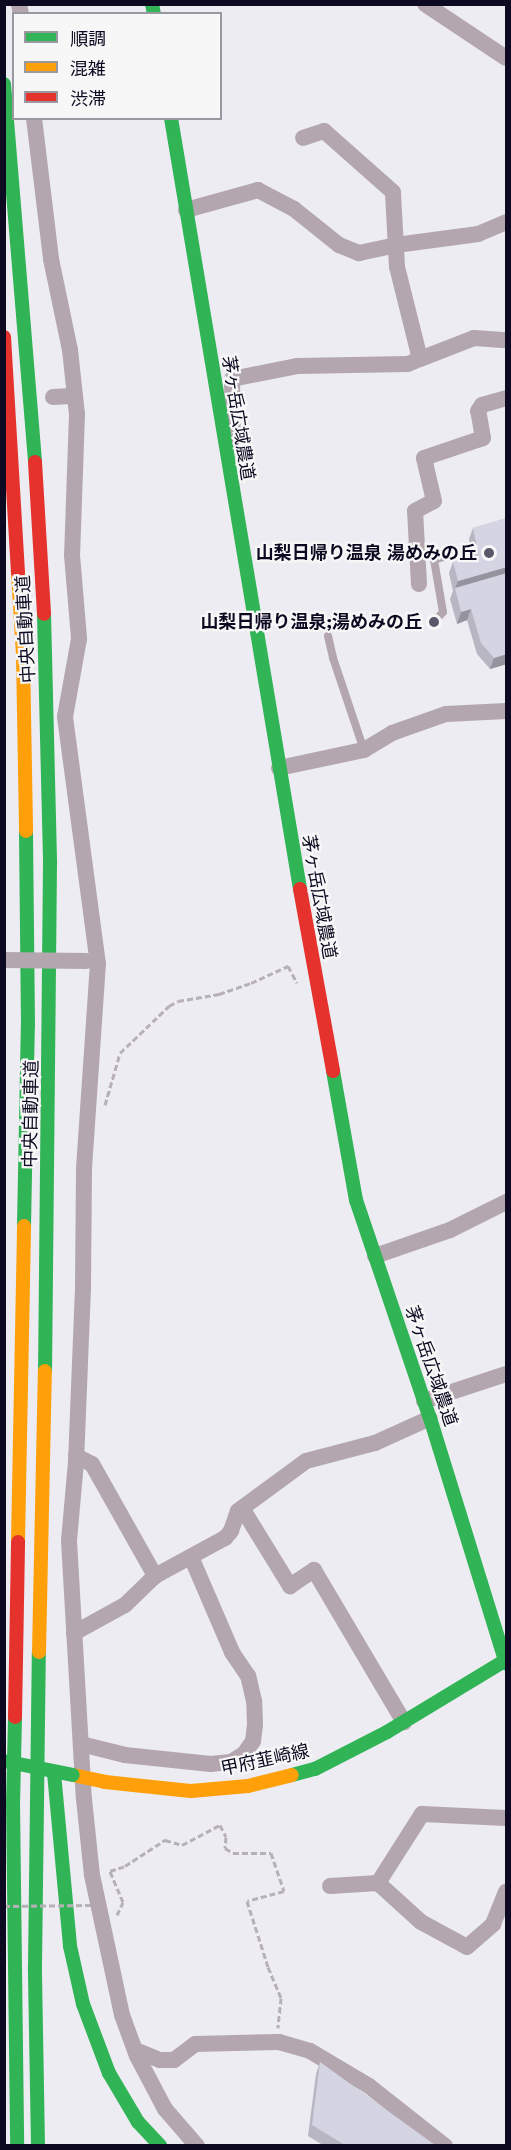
<!DOCTYPE html>
<html>
<head>
<meta charset="utf-8">
<style>
  body { margin:0 }
  #map { position:relative; width:511px; height:2150px; overflow:hidden; background:#ececf2; font-family:"Work Sans","Noto Sans JP",sans-serif }
  div>[style] { position:absolute }
  .path>* { height:3px; margin-top:-1.5px; transform-origin:0; background:repeating-linear-gradient(90deg,#b7b0b7 0 6px,transparent 0 9px) }
  .lane>* { height:8px; margin:-4px; padding:0 4px; transform-origin:4px; border-radius:4px; background:#b4a6ae }
  .street>* { height:16px; margin:-8px; padding:0 8px; transform-origin:8px; border-radius:8px; background:#b4a6ae }
  .fast>* { height:14px; margin:-7px; padding:0 7px; transform-origin:7px; border-radius:7px; background:#30b455 }
  .slow>* { height:14px; margin:-7px; padding:0 7px; transform-origin:7px; border-radius:7px; background:#ff9f0a }
  .jam>* { height:14px; margin:-7px; padding:0 7px; transform-origin:7px; border-radius:7px; background:#e5322d }
  .path-bridge>* { height:3px; margin-top:-1.5px; transform-origin:0; background:repeating-linear-gradient(90deg,#b7b0b7 0 6px,transparent 0 9px) }
  .street-bridge>* { height:16px; margin:-8px; padding:0 8px; transform-origin:8px; border-radius:8px; background:#b4a6ae }
  .fast-bridge>* { height:14px; margin:-7px; padding:0 7px; transform-origin:7px; border-radius:7px; background:#30b455 }
  .wall>* { inset:0; background:#b7b6c2 }
  .shaded-wall>* { inset:0; background:#95949e }
  .building>* { inset:0; background:#d5d4e2 }
  .dots>* { width:16px; height:16px; translate:-50% -50%; box-sizing:border-box; border:3px solid #f7f7f7; border-radius:50% }
  span { translate:-50% -50%; white-space:nowrap; text-align:center; line-height:1.15; -webkit-text-stroke:4.5px #f7f7f7; paint-order:stroke }
  .street-label { font-size:18px; color:#0d0921 }
  .poi-label { font-size:18px; color:#0d0921; font-weight:700 }
  .right { translate:-100% -50%; text-align:right }
  .frame { position:absolute; inset:0; border:6px solid #0d0921; pointer-events:none }
  .legend { position:absolute; left:12px; top:12px; width:210px; height:108px; box-sizing:border-box; background:#f7f7f7; border:2px solid #9998a1; margin:0; padding:8px 10px; list-style:none; font-size:18px; color:#0d0921 }
  .legend li { display:flex; align-items:center; gap:12px; height:30px }
  .legend b { width:30px; border:2px solid #9998a1 }
</style>
</head>
<body>
<div id="map">
  <div class="path">
    <div style="left:105px;top:1105px;width:54px;rotate:-73.9deg"></div>
    <div style="left:120px;top:1053px;width:68px;rotate:-43.8deg"></div>
    <div style="left:169px;top:1006px;width:10px;rotate:-29deg"></div>
    <div style="left:178px;top:1001px;width:42px;rotate:-9.7deg"></div>
    <div style="left:219px;top:994px;width:34px;rotate:-19deg"></div>
    <div style="left:251px;top:983px;width:41px;rotate:-24.7deg"></div>
    <div style="left:288px;top:966px;width:19px;rotate:62deg"></div>
    <div style="left:117px;top:1915px;width:14px;rotate:-65deg"></div>
    <div style="left:123px;top:1902px;width:34px;rotate:-113deg"></div>
    <div style="left:110px;top:1871px;width:16px;rotate:-18deg"></div>
    <div style="left:125px;top:1866px;width:48px;rotate:-33deg"></div>
    <div style="left:165px;top:1840px;width:18px;rotate:16deg"></div>
    <div style="left:182px;top:1845px;width:43px;rotate:-27.8deg"></div>
    <div style="left:220px;top:1825px;width:13px;rotate:63deg"></div>
    <div style="left:226px;top:1837px;width:11px;rotate:95deg"></div>
    <div style="left:225px;top:1848px;width:9px;rotate:32deg"></div>
    <div style="left:233px;top:1853px;width:38px"></div>
    <div style="left:271px;top:1853px;width:40px;rotate:71.1deg"></div>
    <div style="left:284px;top:1891px;width:38px;rotate:165deg"></div>
    <div style="left:247px;top:1901px;width:69px;rotate:72.3deg"></div>
    <div style="left:268px;top:1967px;width:34px;rotate:67deg"></div>
    <div style="left:281px;top:1998px;width:30px;rotate:96deg"></div>
  </div>
  <div class="lane">
    <div style="left:434px;top:622px;width:13px;rotate:-48deg"></div>
    <div style="left:443px;top:612px;width:53px;rotate:-99.8deg"></div>
    <div style="left:434px;top:560px;width:13px;rotate:-18deg"></div>
    <div style="left:328px;top:636px;width:23px;rotate:77deg"></div>
    <div style="left:333px;top:658px;width:97px;rotate:71.4deg"></div>
  </div>
  <div class="street">
    <div style="left:19px;top:4px;width:10px;rotate:79deg"></div>
    <div style="left:425px;top:4px;width:97px;rotate:33.7deg"></div>
    <div style="left:34px;top:118px;width:142px;rotate:83.1deg"></div>
    <div style="left:51px;top:259px;width:93px;rotate:78.2deg"></div>
    <div style="left:70px;top:350px;width:64px;rotate:83.8deg"></div>
    <div style="left:77px;top:414px;width:141px;rotate:92deg"></div>
    <div style="left:72px;top:555px;width:84px;rotate:85.2deg"></div>
    <div style="left:79px;top:639px;width:79px;rotate:100.2deg"></div>
    <div style="left:65px;top:717px;width:248px;rotate:82.4deg"></div>
    <div style="left:98px;top:963px;width:207px;rotate:93.9deg"></div>
    <div style="left:84px;top:1170px;width:118px;rotate:90.5deg"></div>
    <div style="left:83px;top:1288px;width:174px;rotate:92.3deg"></div>
    <div style="left:76px;top:1462px;width:79px;rotate:95.1deg"></div>
    <div style="left:69px;top:1541px;width:258px;rotate:86.7deg"></div>
    <div style="left:84px;top:1799px;width:76px;rotate:84deg"></div>
    <div style="left:92px;top:1875px;width:143px;rotate:77.9deg"></div>
    <div style="left:122px;top:2015px;width:44px;rotate:69.9deg"></div>
    <div style="left:137px;top:2056px;width:60px;rotate:62.2deg"></div>
    <div style="left:165px;top:2109px;width:49px;rotate:49.1deg"></div>
    <div style="left:186px;top:210px;width:75px;rotate:-15.5deg"></div>
    <div style="left:258px;top:190px;width:41px;rotate:27.8deg"></div>
    <div style="left:294px;top:209px;width:58px;rotate:38.7deg"></div>
    <div style="left:339px;top:245px;width:22px;rotate:22deg"></div>
    <div style="left:359px;top:253px;width:38px;rotate:-12deg"></div>
    <div style="left:396px;top:245px;width:83px;rotate:-7.6deg"></div>
    <div style="left:478px;top:234px;width:30px;rotate:-23deg"></div>
    <div style="left:420px;top:359px;width:58px;rotate:-21.3deg"></div>
    <div style="left:474px;top:338px;width:32px;rotate:4deg"></div>
    <div style="left:53px;top:397px;width:22px;rotate:-3deg"></div>
    <div style="left:233px;top:441px;width:62px;rotate:-90.9deg"></div>
    <div style="left:232px;top:379px;width:66px;rotate:-11.3deg"></div>
    <div style="left:297px;top:366px;width:111px;rotate:-1deg"></div>
    <div style="left:408px;top:364px;width:13px;rotate:-23deg"></div>
    <div style="left:420px;top:359px;width:95px;rotate:-104deg"></div>
    <div style="left:397px;top:267px;width:75px;rotate:-93.1deg"></div>
    <div style="left:393px;top:192px;width:92px;rotate:-138.5deg"></div>
    <div style="left:324px;top:131px;width:22px;rotate:162deg"></div>
    <div style="left:419px;top:584px;width:73px;rotate:-93.1deg"></div>
    <div style="left:415px;top:511px;width:21px;rotate:-28deg"></div>
    <div style="left:434px;top:501px;width:44px;rotate:-103.1deg"></div>
    <div style="left:424px;top:458px;width:62px;rotate:-18.7deg"></div>
    <div style="left:483px;top:438px;width:27px;rotate:-100deg"></div>
    <div style="left:478px;top:411px;width:7px;rotate:-56deg"></div>
    <div style="left:482px;top:405px;width:25px;rotate:-16deg"></div>
    <div style="left:279px;top:768px;width:87px;rotate:-12deg"></div>
    <div style="left:364px;top:750px;width:33px;rotate:-31deg"></div>
    <div style="left:392px;top:733px;width:57px;rotate:-19.4deg"></div>
    <div style="left:446px;top:714px;width:60px;rotate:-2.9deg"></div>
    <div style="left:375px;top:1256px;width:79px;rotate:-19.1deg"></div>
    <div style="left:450px;top:1230px;width:63px;rotate:-26.6deg"></div>
    <div style="left:424px;top:1401px;width:86px;rotate:-18.2deg"></div>
    <div style="left:76px;top:1456px;width:18px;rotate:27deg"></div>
    <div style="left:92px;top:1464px;width:129px;rotate:60.6deg"></div>
    <div style="left:242px;top:1508px;width:92px;rotate:58.4deg"></div>
    <div style="left:290px;top:1586px;width:29px;rotate:-34deg"></div>
    <div style="left:314px;top:1570px;width:177px;rotate:59.4deg"></div>
    <div style="left:74px;top:1633px;width:58px;rotate:-28.8deg"></div>
    <div style="left:125px;top:1605px;width:42px;rotate:-44deg"></div>
    <div style="left:155px;top:1576px;width:80px;rotate:-28.5deg"></div>
    <div style="left:225px;top:1538px;width:9px;rotate:-49deg"></div>
    <div style="left:231px;top:1531px;width:21px;rotate:-71deg"></div>
    <div style="left:238px;top:1511px;width:84px;rotate:-36.3deg"></div>
    <div style="left:306px;top:1461px;width:71px;rotate:-14.6deg"></div>
    <div style="left:375px;top:1443px;width:60px;rotate:-24.4deg"></div>
    <div style="left:81px;top:1744px;width:45px;rotate:14deg"></div>
    <div style="left:125px;top:1755px;width:86px;rotate:6deg"></div>
    <div style="left:211px;top:1764px;width:20px;rotate:-6deg"></div>
    <div style="left:231px;top:1762px;width:15px;rotate:-32deg"></div>
    <div style="left:244px;top:1754px;width:16px;rotate:-55deg"></div>
    <div style="left:253px;top:1741px;width:16px;rotate:-83deg"></div>
    <div style="left:255px;top:1725px;width:24px;rotate:-92deg"></div>
    <div style="left:254px;top:1701px;width:26px;rotate:-103deg"></div>
    <div style="left:248px;top:1676px;width:29px;rotate:-124deg"></div>
    <div style="left:232px;top:1652px;width:103px;rotate:-113.3deg"></div>
    <div style="left:378px;top:1883px;width:58px;rotate:42.2deg"></div>
    <div style="left:421px;top:1922px;width:52px;rotate:28.5deg"></div>
    <div style="left:467px;top:1947px;width:35px;rotate:-41deg"></div>
    <div style="left:493px;top:1924px;width:35px;rotate:-68deg"></div>
    <div style="left:330px;top:1886px;width:48px;rotate:-3.6deg"></div>
    <div style="left:378px;top:1883px;width:82px;rotate:-57.5deg"></div>
    <div style="left:422px;top:1814px;width:84px;rotate:2.7deg"></div>
    <div style="left:135px;top:2050px;width:27px;rotate:22deg"></div>
    <div style="left:160px;top:2060px;width:14px"></div>
    <div style="left:174px;top:2060px;width:26px;rotate:-37deg"></div>
    <div style="left:195px;top:2044px;width:84px;rotate:-1.4deg"></div>
    <div style="left:279px;top:2042px;width:32px;rotate:16deg"></div>
    <div style="left:310px;top:2051px;width:69px;rotate:30.7deg"></div>
    <div style="left:369px;top:2086px;width:97px;rotate:38.3deg"></div>
  </div>
  <div class="fast">
    <div style="left:152px;top:4px;width:10px;rotate:79deg"></div>
    <div style="left:4px;top:84px;width:379px;rotate:85.3deg"></div>
    <div style="left:171px;top:118px;width:782px;rotate:80.5deg"></div>
    <div style="left:44px;top:614px;width:249px;rotate:88.6deg"></div>
    <div style="left:50px;top:863px;width:508px;rotate:90.56deg"></div>
    <div style="left:333px;top:1071px;width:131px;rotate:79.9deg"></div>
    <div style="left:356px;top:1200px;width:230px;rotate:71.3deg"></div>
    <div style="left:430px;top:1418px;width:257px;rotate:72.8deg"></div>
    <div style="left:24px;top:1226px;width:201px;rotate:-88.9deg"></div>
    <div style="left:28px;top:1025px;width:194px;rotate:-90.6deg"></div>
    <div style="left:15px;top:1717px;width:86px;rotate:91.3deg"></div>
    <div style="left:13px;top:1803px;width:343px;rotate:89.3deg"></div>
    <div style="left:54px;top:1773px;width:174px;rotate:84.7deg"></div>
    <div style="left:70px;top:1946px;width:59px;rotate:77.4deg"></div>
    <div style="left:83px;top:2004px;width:74px;rotate:69.4deg"></div>
    <div style="left:109px;top:2073px;width:57px;rotate:59.4deg"></div>
    <div style="left:138px;top:2122px;width:33px;rotate:47deg"></div>
    <div style="left:292px;top:1775px;width:24px;rotate:-15deg"></div>
    <div style="left:315px;top:1769px;width:81px;rotate:-27.2deg"></div>
    <div style="left:387px;top:1732px;width:139px;rotate:-31.2deg"></div>
    <div style="left:38px;top:2146px;width:180px;rotate:-91deg"></div>
    <div style="left:35px;top:1966px;width:314px;rotate:-89.3deg"></div>
  </div>
  <div class="slow">
    <div style="left:18px;top:573px;width:82px;rotate:86.5deg"></div>
    <div style="left:23px;top:655px;width:176px;rotate:89deg"></div>
    <div style="left:18px;top:1542px;width:316px;rotate:-88.9deg"></div>
    <div style="left:39px;top:1652px;width:281px;rotate:-88.8deg"></div>
    <div style="left:73px;top:1775px;width:33px;rotate:12deg"></div>
    <div style="left:105px;top:1782px;width:86px;rotate:6deg"></div>
    <div style="left:191px;top:1791px;width:57px;rotate:-5deg"></div>
    <div style="left:248px;top:1786px;width:45px;rotate:-14deg"></div>
  </div>
  <div class="jam">
    <div style="left:4px;top:337px;width:236px;rotate:86.6deg"></div>
    <div style="left:35px;top:462px;width:152px;rotate:86.6deg"></div>
    <div style="left:300px;top:889px;width:185px;rotate:79.7deg"></div>
    <div style="left:15px;top:1717px;width:175px;rotate:-89deg"></div>
  </div>
  <div class="path-bridge">
    <div style="left:4px;top:1906px;width:88px;rotate:-0.7deg"></div>
  </div>
  <div class="street-bridge">
    <div style="left:4px;top:960px;width:82px;rotate:0.7deg"></div>
  </div>
  <div class="fast-bridge">
    <div style="left:4px;top:1761px;width:70px;rotate:11.5deg"></div>
  </div>
  <div class="wall">
    <div style="clip-path:polygon(507px 518px,507px 664px,490px 669px,477px 654px,467px 620px,457px 624px,450px 599px,453px 591px,449px 573px,453px 562px,472px 557px,469px 539px,473px 528px)"></div>
    <div style="clip-path:polygon(320px 2062px,435px 2145px,323px 2145px,308px 2136px,316px 2074px)"></div>
  </div>
  <div class="shaded-wall">
    <div style="clip-path:polygon(507px 567px,507px 577px,455px 589px,458px 581px)"></div>
    <div style="clip-path:polygon(471px 609px,467px 620px,457px 624px,461px 612px)"></div>
    <div style="clip-path:polygon(507px 654px,507px 664px,490px 669px,494px 658px)"></div>
  </div>
  <div class="building">
    <div style="clip-path:polygon(507px 518px,507px 567px,458px 581px,453px 562px,479px 556px,473px 528px)"></div>
    <div style="clip-path:polygon(507px 573px,507px 654px,494px 658px,481px 643px,471px 609px,461px 612px,455px 588px)"></div>
    <div style="clip-path:polygon(320px 2062px,435px 2145px,345px 2145px,312px 2125px)"></div>
  </div>
  <div class="dots">
    <div style="left:489px;top:553px;background:#5b586a"></div>
    <div style="left:434px;top:622px;background:#5b586a"></div>
  </div>
  <div class="street-label">
    <span style="left:238px;top:418px;rotate:81deg">茅ヶ岳広域農道</span>
    <span style="left:26px;top:629px;rotate:-93deg">中央自動車道</span>
    <span style="left:319px;top:897px;rotate:80deg">茅ヶ岳広域農道</span>
    <span style="left:31px;top:1114px;rotate:-89deg">中央自動車道</span>
    <span style="left:431px;top:1366px;rotate:71deg">茅ヶ岳広域農道</span>
    <span style="left:265px;top:1760px;rotate:-12deg">甲府韮崎線</span>
  </div>
  <div class="poi-label">
    <span class="right" style="left:477px;top:553px">山梨日帰り温泉 湯めみの丘</span>
    <span class="right" style="left:422px;top:622px">山梨日帰り温泉;湯めみの丘</span>
  </div>
  <div class="frame"></div>
  <ul class="legend">
  <li><b style="height:8px;background:#30b455"></b>順調</li>
  <li><b style="height:8px;background:#ff9f0a"></b>混雑</li>
  <li><b style="height:8px;background:#e5322d"></b>渋滞</li>
  </ul>
</div>
</body>
</html>
